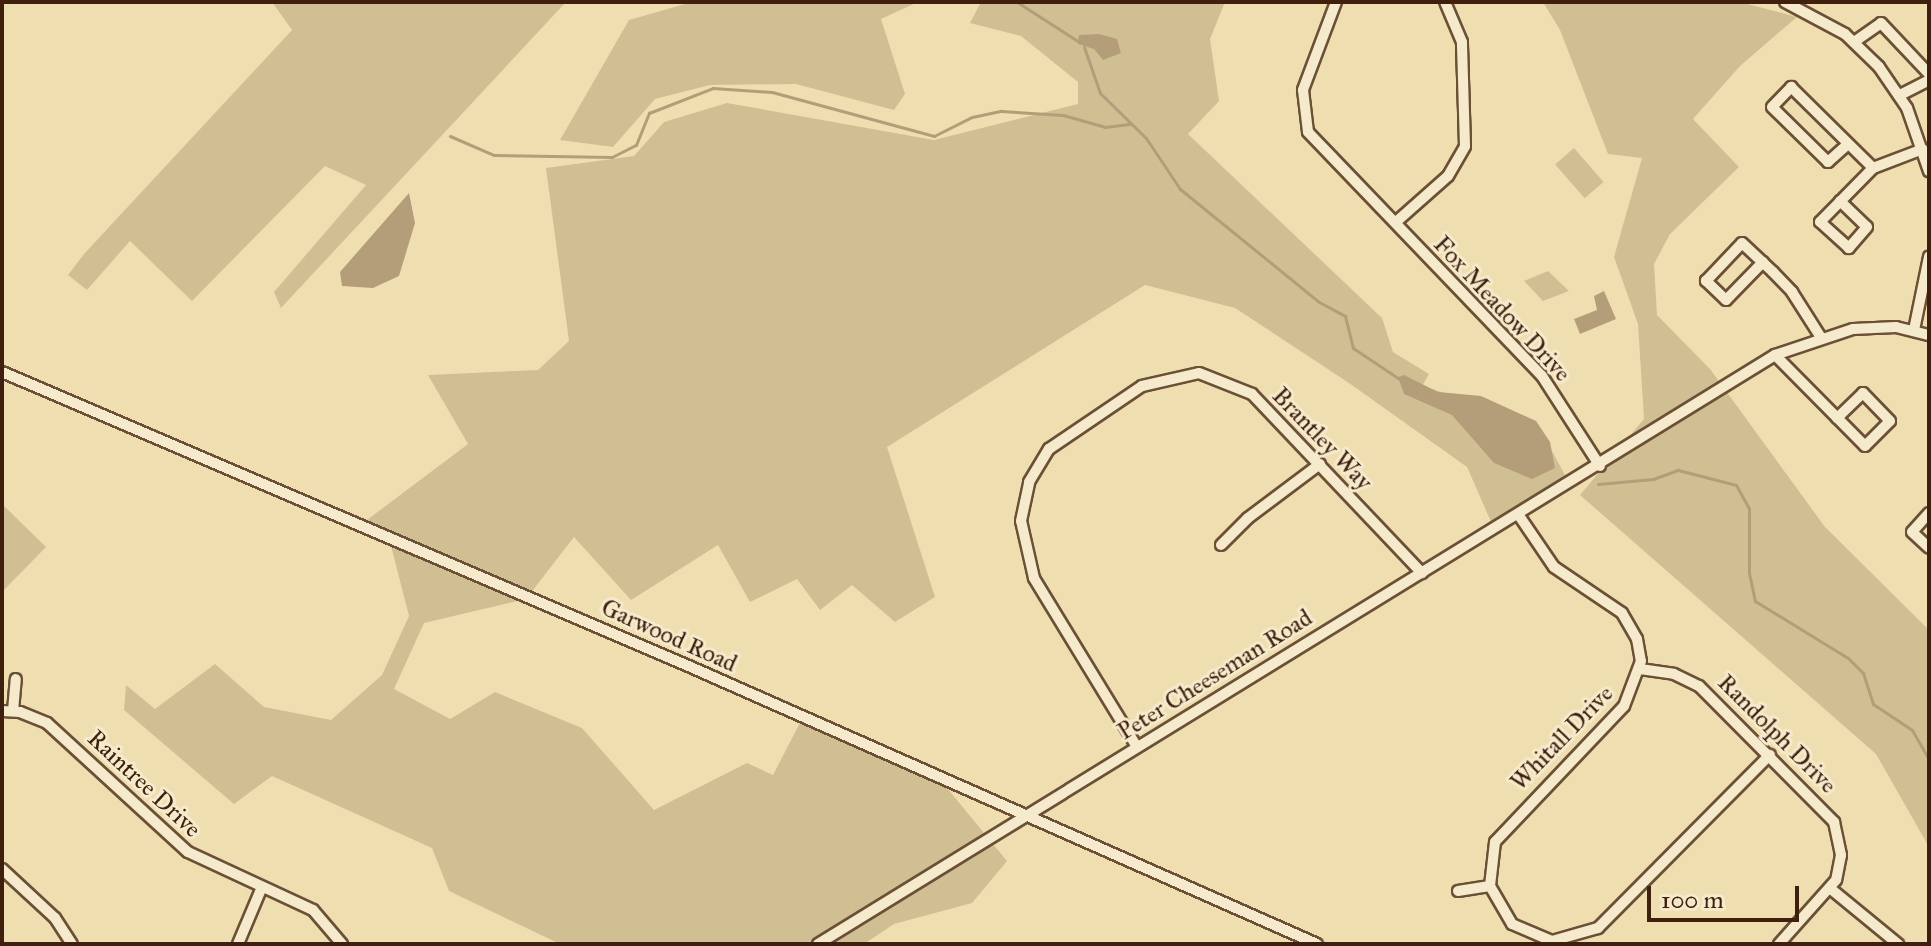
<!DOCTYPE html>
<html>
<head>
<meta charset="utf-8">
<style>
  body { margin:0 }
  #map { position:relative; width:1931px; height:946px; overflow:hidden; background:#efdfb0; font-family:"IM FELL Great Primer",serif }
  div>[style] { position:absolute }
  .green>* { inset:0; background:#d1bf94; transform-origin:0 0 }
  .water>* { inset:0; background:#b39e79 }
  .stream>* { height:3px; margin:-1.5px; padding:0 1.5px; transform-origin:1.5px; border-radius:1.5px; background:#b39e79 }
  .roads { filter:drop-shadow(2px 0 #6b5036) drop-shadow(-2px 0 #6b5036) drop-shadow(0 2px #6b5036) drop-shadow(0 -2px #6b5036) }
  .minor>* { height:10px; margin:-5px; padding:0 5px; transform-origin:5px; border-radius:5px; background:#f5eacc }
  span { translate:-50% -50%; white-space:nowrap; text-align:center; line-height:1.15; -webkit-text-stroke:6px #f5eacc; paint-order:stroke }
  .street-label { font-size:24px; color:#3f200e }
  .frame { position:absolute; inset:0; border:4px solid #3f200e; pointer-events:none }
  .scale { position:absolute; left:1647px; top:886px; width:152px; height:36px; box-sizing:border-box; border:4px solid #3f200e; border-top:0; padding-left:10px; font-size:24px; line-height:28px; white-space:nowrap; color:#3f200e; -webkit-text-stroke:6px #f5eacc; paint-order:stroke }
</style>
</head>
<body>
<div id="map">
  <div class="green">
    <div style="clip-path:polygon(272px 2px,566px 2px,281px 308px,274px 292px,366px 185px,325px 166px,192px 301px,130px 241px,87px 290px,68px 275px,84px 254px,292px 30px)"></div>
    <div style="clip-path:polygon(692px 2px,918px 2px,881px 19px,905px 94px,894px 110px,796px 84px,710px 85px,655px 99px,613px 147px,560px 140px,629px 20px)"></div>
    <div style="clip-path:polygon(981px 2px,1225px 2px,1210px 39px,1219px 101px,1188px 134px,1382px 318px,1393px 352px,1429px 374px,1422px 386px,1536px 421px,1566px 477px,1492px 524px,1467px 467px,1349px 383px,1235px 308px,1145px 285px,887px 447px,935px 597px,895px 622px,852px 585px,820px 610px,797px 579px,750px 602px,718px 545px,631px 600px,574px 537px,526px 599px,424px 623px,394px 689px,450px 719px,495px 692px,582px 728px,654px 810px,747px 763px,773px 775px,804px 715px,938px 777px,1007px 861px,972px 903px,894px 924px,864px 944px,560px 944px,449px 891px,432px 848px,272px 776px,234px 804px,124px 710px,126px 685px,155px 709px,215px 664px,264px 707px,331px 720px,382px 675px,409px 616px,390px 542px,359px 526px,468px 444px,428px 375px,538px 370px,569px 341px,546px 168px,634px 156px,664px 122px,727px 103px,934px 140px,1078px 104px,1078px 82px,1021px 36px,970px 23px)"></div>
    <div style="clip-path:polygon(1543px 2px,1740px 2px,1797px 17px,1740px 66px,1693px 119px,1739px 167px,1670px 234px,1654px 264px,1657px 315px,1710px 369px,1825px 527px,1929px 630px,1929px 847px,1876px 754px,1580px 495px,1644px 419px,1638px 324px,1614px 257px,1642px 158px,1608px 154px,1560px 30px)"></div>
    <div style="left:1574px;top:148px;width:45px;height:25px;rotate:49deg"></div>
    <div style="clip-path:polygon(1548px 271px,1569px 291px,1543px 301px,1524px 281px)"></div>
    <div style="clip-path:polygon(2px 504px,46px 547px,2px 592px)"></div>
  </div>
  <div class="water">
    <div style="clip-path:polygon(1099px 34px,1117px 39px,1121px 53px,1103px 60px,1094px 49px,1078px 44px,1079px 35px)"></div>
    <div style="clip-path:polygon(409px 193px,415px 223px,399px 276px,373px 288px,342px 286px,340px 272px)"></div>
    <div style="clip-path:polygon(1604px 291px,1616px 319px,1580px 334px,1574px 319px,1597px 310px,1594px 296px)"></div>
    <div style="clip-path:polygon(1404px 375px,1438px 392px,1481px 396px,1536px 421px,1550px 442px,1555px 468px,1532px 479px,1494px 463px,1452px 415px,1404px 394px,1398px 377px)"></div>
  </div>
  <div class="stream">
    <div style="left:1017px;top:2px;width:74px;rotate:32.8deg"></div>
    <div style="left:1084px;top:47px;width:49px;rotate:70.8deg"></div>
    <div style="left:1100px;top:93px;width:64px;rotate:44.4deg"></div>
    <div style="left:1146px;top:138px;width:61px;rotate:56.3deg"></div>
    <div style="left:1180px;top:189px;width:179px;rotate:39.1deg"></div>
    <div style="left:1319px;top:302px;width:30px;rotate:28deg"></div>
    <div style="left:1345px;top:316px;width:33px;rotate:76deg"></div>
    <div style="left:1353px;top:348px;width:58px;rotate:33.7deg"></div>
    <div style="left:450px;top:136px;width:48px;rotate:23.4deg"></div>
    <div style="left:494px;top:155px;width:118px;rotate:1deg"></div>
    <div style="left:612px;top:157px;width:27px;rotate:-27deg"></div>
    <div style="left:636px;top:145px;width:35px;rotate:-68deg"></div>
    <div style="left:649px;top:113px;width:69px;rotate:-21.3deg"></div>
    <div style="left:713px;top:88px;width:59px;rotate:3.9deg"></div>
    <div style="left:772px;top:92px;width:168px;rotate:15.2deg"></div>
    <div style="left:934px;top:136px;width:42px;rotate:-26.6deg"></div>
    <div style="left:972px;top:117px;width:30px;rotate:-12deg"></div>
    <div style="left:1001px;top:111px;width:62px;rotate:3.7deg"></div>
    <div style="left:1063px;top:115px;width:44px;rotate:15.9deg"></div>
    <div style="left:1105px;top:127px;width:26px;rotate:-7deg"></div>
    <div style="left:1598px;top:484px;width:55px;rotate:-5.2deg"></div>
    <div style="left:1653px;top:479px;width:27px;rotate:-20deg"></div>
    <div style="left:1678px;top:470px;width:60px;rotate:14.5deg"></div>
    <div style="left:1736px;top:485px;width:26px;rotate:61deg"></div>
    <div style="left:1749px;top:508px;width:65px;rotate:90deg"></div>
    <div style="left:1749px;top:573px;width:29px;rotate:78deg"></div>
    <div style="left:1755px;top:601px;width:109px;rotate:31.5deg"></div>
    <div style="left:1848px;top:658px;width:21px;rotate:45deg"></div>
    <div style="left:1863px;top:673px;width:33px;rotate:72deg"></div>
    <div style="left:1873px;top:704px;width:47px;rotate:33.7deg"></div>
    <div style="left:1912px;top:730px;width:34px;rotate:60deg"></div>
    <div style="left:1929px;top:772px;width:27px;rotate:90deg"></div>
  </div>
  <div class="roads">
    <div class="minor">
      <div style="left:1336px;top:2px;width:94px;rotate:110.6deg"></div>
      <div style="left:1303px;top:90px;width:42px;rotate:83.2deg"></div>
      <div style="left:1308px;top:132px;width:338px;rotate:46.2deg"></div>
      <div style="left:1542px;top:376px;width:107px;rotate:57.2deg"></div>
      <div style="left:1785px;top:2px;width:68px;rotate:28.1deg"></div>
      <div style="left:1845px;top:34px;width:47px;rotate:44.1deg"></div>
      <div style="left:1879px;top:67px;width:50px;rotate:55.7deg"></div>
      <div style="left:1907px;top:108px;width:67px;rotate:70.8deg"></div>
      <div style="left:1854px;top:42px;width:33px;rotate:-35deg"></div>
      <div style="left:1881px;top:23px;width:70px;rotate:46.7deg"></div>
      <div style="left:1900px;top:95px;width:33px;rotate:-27deg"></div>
      <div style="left:1848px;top:144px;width:27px;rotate:138deg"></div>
      <div style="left:1828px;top:162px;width:78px;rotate:-135.5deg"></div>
      <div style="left:1772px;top:107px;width:28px;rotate:-46deg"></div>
      <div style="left:1791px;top:87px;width:115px;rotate:44.6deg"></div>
      <div style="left:1840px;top:201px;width:37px;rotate:44deg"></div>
      <div style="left:1867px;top:227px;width:28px;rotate:131deg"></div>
      <div style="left:1849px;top:248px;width:39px;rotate:-138deg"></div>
      <div style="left:1820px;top:222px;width:76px;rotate:-45.5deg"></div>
      <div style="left:1873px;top:168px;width:53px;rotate:-20.8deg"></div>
      <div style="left:1396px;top:222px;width:69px;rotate:-41.5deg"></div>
      <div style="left:1448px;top:176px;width:34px;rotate:-60deg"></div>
      <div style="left:1465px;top:146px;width:104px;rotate:-91.7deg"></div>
      <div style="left:1462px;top:42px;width:43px;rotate:-113deg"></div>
      <div style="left:1763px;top:262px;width:53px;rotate:134.2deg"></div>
      <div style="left:1726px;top:300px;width:28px;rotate:-136deg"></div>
      <div style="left:1706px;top:281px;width:52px;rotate:-46.5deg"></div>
      <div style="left:1742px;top:243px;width:42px;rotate:43.1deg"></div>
      <div style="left:1773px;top:272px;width:28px;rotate:46deg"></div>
      <div style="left:1792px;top:292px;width:52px;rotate:57.5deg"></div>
      <div style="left:1914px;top:330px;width:75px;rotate:-78.4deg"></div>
      <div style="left:1775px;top:355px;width:128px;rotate:45.3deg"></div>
      <div style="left:1865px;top:446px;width:35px;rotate:-45deg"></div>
      <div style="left:1890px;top:421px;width:39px;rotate:-134deg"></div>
      <div style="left:1863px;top:393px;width:36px;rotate:136deg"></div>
      <div style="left:2px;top:372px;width:742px;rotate:23.18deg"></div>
      <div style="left:684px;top:664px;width:692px;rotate:23.86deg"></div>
      <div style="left:1929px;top:513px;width:25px;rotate:132deg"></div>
      <div style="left:1912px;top:532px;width:23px;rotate:43deg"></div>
      <div style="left:1520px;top:517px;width:60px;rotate:55.8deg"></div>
      <div style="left:1554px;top:567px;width:82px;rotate:34.1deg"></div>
      <div style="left:1622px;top:613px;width:30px;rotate:60deg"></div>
      <div style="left:1637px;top:639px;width:22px;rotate:80deg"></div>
      <div style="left:1641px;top:661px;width:48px;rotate:110.7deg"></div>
      <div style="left:1624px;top:706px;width:187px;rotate:133.5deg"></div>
      <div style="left:1495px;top:842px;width:44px;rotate:96.5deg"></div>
      <div style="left:1490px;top:886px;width:44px;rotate:59.9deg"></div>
      <div style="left:1512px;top:924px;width:43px;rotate:23deg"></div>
      <div style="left:1552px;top:941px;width:48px;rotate:-15.8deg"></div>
      <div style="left:1598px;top:928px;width:244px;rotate:-45.2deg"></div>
      <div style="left:1221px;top:545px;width:38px;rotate:-45deg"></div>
      <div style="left:1248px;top:518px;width:90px;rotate:-36.9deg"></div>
      <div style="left:1640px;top:669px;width:34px;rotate:8deg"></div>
      <div style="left:1674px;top:674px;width:28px;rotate:26deg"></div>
      <div style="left:1699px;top:686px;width:192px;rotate:45.2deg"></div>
      <div style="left:1834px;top:822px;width:34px;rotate:78deg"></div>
      <div style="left:1841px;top:855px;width:25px;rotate:101deg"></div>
      <div style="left:1836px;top:880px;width:86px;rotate:131.7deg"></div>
      <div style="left:2px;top:711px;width:18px;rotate:3deg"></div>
      <div style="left:20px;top:712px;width:29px;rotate:22deg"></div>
      <div style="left:47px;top:723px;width:191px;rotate:42.5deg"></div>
      <div style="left:188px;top:852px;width:138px;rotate:24.9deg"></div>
      <div style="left:313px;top:910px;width:45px;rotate:49.5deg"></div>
      <div style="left:13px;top:711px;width:32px;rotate:-85deg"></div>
      <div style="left:1137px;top:747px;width:198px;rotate:-121.4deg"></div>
      <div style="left:1034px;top:578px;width:58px;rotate:-102.8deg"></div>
      <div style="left:1021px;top:521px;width:40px;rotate:-78deg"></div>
      <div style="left:1029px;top:482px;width:39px;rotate:-59deg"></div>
      <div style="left:1049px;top:449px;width:112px;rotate:-34.1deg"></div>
      <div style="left:1142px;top:386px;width:58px;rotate:-12.8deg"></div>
      <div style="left:1199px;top:373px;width:57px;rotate:21.6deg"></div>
      <div style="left:1252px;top:394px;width:247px;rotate:46.5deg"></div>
      <div style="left:2px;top:869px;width:72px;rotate:42.8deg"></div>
      <div style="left:55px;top:918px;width:31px;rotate:57deg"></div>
      <div style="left:1831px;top:889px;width:87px;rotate:39.4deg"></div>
      <div style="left:1458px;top:891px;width:32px;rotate:-9deg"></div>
      <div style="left:238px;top:944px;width:62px;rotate:-67.2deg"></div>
      <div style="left:818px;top:944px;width:1124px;rotate:-31.61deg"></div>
      <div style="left:1775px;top:355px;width:82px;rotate:-18.4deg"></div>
      <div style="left:1853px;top:329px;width:43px;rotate:-2.7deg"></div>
      <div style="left:1896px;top:327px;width:34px;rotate:14deg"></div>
    </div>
  </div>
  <div class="street-label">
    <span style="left:1502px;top:309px;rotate:47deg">Fox Meadow Drive</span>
    <span style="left:1322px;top:439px;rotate:46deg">Brantley Way</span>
    <span style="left:669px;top:636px;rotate:24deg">Garwood Road</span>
    <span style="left:1215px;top:675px;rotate:-32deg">Peter Cheeseman Road</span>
    <span style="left:1777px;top:734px;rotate:45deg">Randolph Drive</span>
    <span style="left:1562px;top:738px;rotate:-46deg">Whitall Drive</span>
    <span style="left:144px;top:784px;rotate:43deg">Raintree Drive</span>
  </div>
  <div class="frame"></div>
  <div class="scale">100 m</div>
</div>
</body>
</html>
